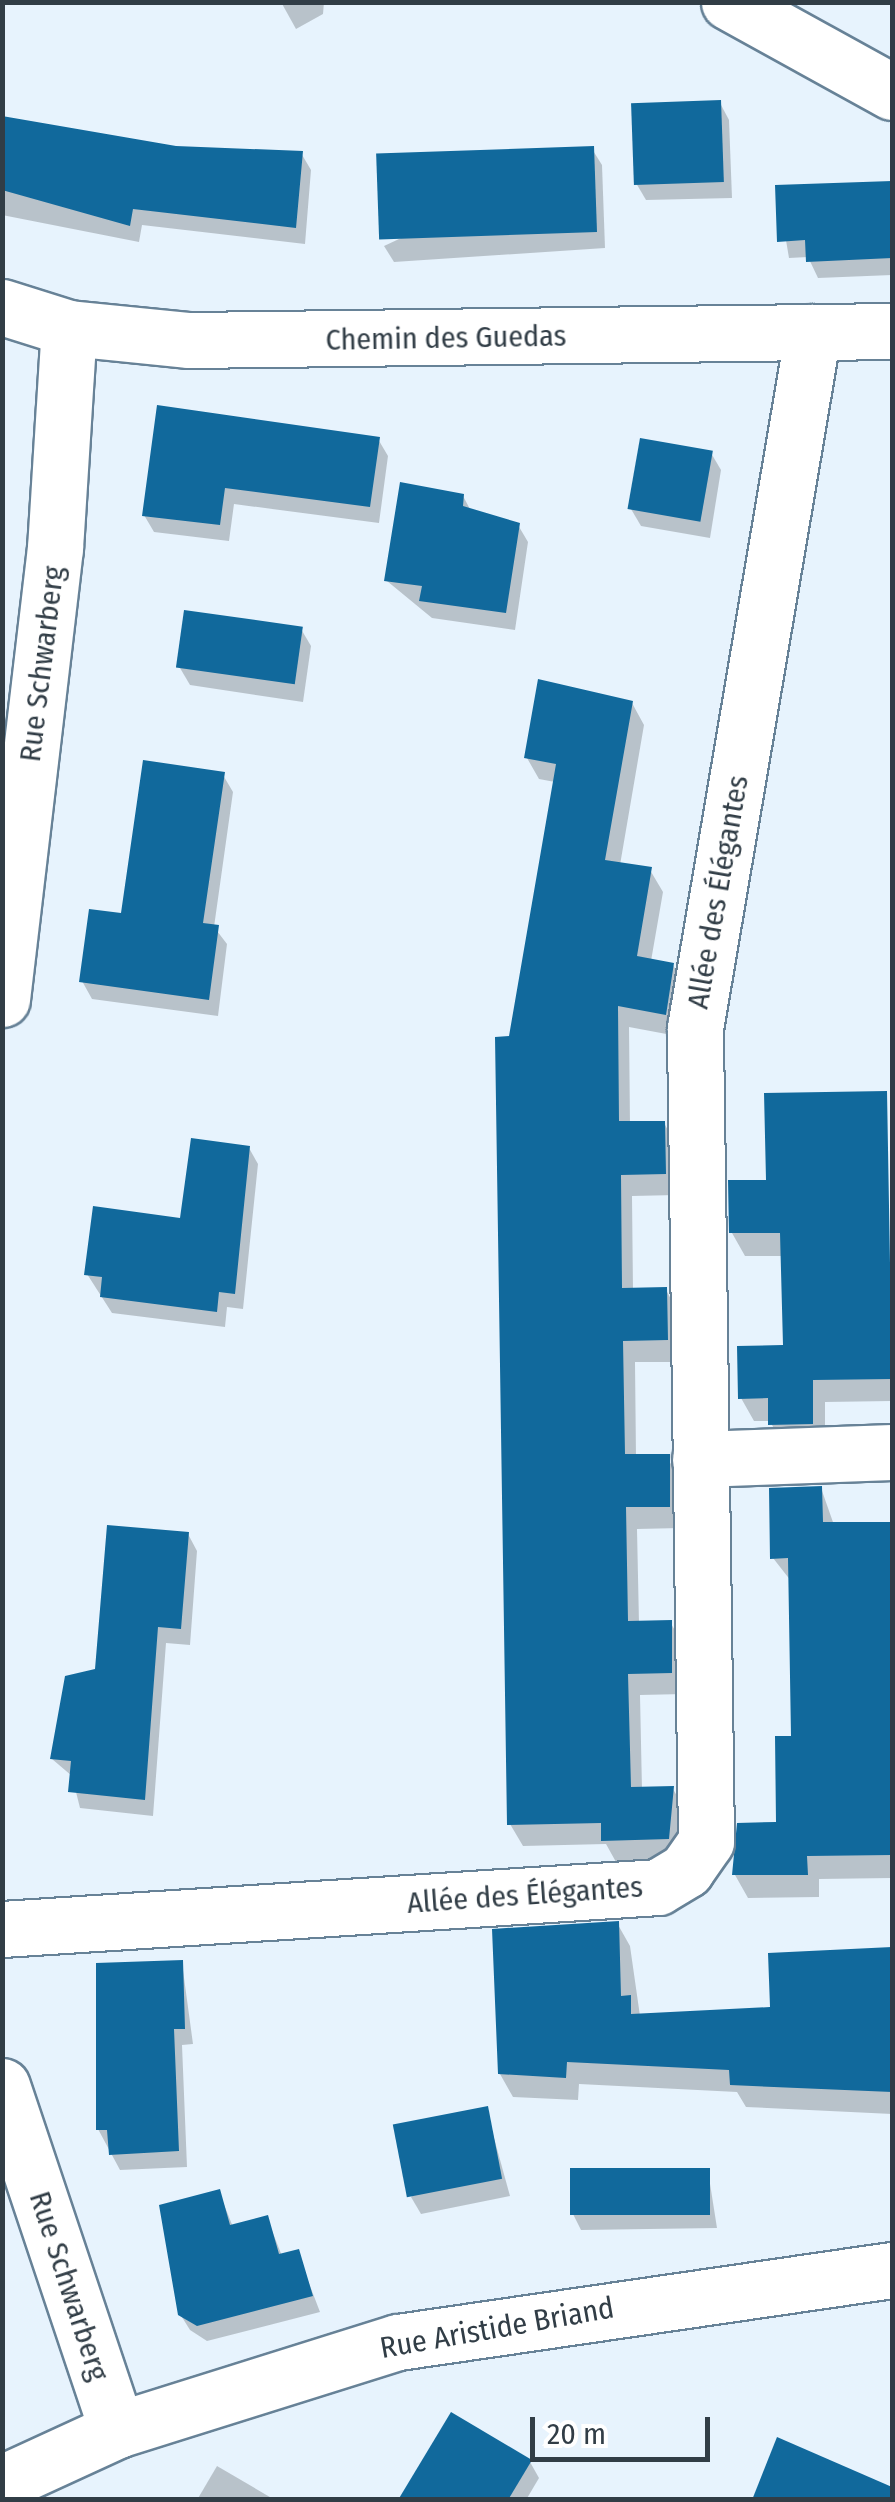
<!DOCTYPE html>
<html>
<head>
<meta charset="utf-8">
<style>
  body { margin:0 }
  #map { position:relative; width:895px; height:2502px; overflow:hidden; background:#e7f3fd; font-family:"Fira Sans Condensed",sans-serif }
  div>[style] { position:absolute }
  .shadow>* { inset:0; background:#0003 }
  .building>* { inset:0; background:#11699c; transform-origin:0 0 }
  .roads { filter:drop-shadow(2px 0 #678297) drop-shadow(-2px 0 #678297) drop-shadow(0 2px #678297) drop-shadow(0 -2px #678297) }
  .street>* { height:55px; margin:-27.5px; padding:0 27.5px; transform-origin:27.5px; border-radius:27.5px; background:#fff }
  span { translate:-50% -50%; white-space:nowrap; text-align:center; line-height:1.15; -webkit-text-stroke:10px #fff; paint-order:stroke }
  .street-label { font-size:30px; color:#313d46 }
  .frame { position:absolute; inset:0; border:5px solid #313d46; pointer-events:none }
  .scale { position:absolute; left:530px; top:2417px; width:180px; height:45px; box-sizing:border-box; border:5px solid #313d46; border-top:0; padding-left:12px; font-size:30px; line-height:35px; white-space:nowrap; color:#313d46; -webkit-text-stroke:8px #fff; paint-order:stroke }
</style>
</head>
<body>
<div id="map">
  <div class="shadow">
    <div style="clip-path:polygon(281px 2px,324px 2px,323px 14px,296px 29px)"></div>
    <div style="clip-path:polygon(720px 103px,729px 120px,732px 198px,646px 200px,636px 183px)"></div>
    <div style="clip-path:polygon(2px 117px,176px 149px,301px 153px,311px 170px,305px 244px,142px 225px,139px 242px,2px 215px)"></div>
    <div style="clip-path:polygon(592px 149px,602px 165px,605px 248px,394px 262px,384px 246px)"></div>
    <div style="clip-path:polygon(892px 184px,892px 275px,818px 278px,808px 257px,789px 258px,777px 187px)"></div>
    <div style="clip-path:polygon(159px 408px,378px 439px,388px 456px,379px 523px,234px 504px,229px 541px,154px 532px,144px 515px)"></div>
    <div style="clip-path:polygon(711px 453px,721px 470px,710px 538px,641px 526px,631px 509px)"></div>
    <div style="clip-path:polygon(463px 496px,471px 511px,518px 525px,528px 542px,515px 630px,432px 618px,387px 581px)"></div>
    <div style="clip-path:polygon(301px 629px,311px 646px,303px 702px,190px 685px,180px 668px)"></div>
    <div style="clip-path:polygon(632px 703px,644px 725px,620px 865px,650px 870px,663px 892px,651px 961px,673px 965px,685px 987px,677px 1036px,629px 1027px,630px 1124px,664px 1123px,676px 1145px,677px 1195px,632px 1196px,633px 1290px,666px 1290px,678px 1312px,679px 1362px,635px 1362px,636px 1457px,668px 1459px,681px 1481px,681px 1528px,637px 1529px,639px 1623px,670px 1622px,683px 1644px,684px 1694px,640px 1695px,642px 1789px,673px 1789px,685px 1810px,682px 1861px,616px 1862px,606px 1844px,523px 1846px,510px 1824px,511px 1039px,555px 782px,539px 779px,527px 758px)"></div>
    <div style="clip-path:polygon(223px 775px,233px 792px,214px 927px,227px 944px,218px 1016px,92px 999px,82px 981px)"></div>
    <div style="clip-path:polygon(886px 1093px,892px 1401px,825px 1402px,825px 1446px,784px 1448px,770px 1421px,754px 1421px,741px 1398px,785px 1347px,783px 1256px,745px 1256px,732px 1233px,768px 1182px)"></div>
    <div style="clip-path:polygon(249px 1148px,258px 1164px,243px 1309px,227px 1307px,225px 1327px,112px 1313px,87px 1274px,182px 1221px)"></div>
    <div style="clip-path:polygon(821px 1488px,834px 1525px,892px 1524px,892px 1878px,819px 1879px,819px 1897px,748px 1898px,735px 1875px,779px 1824px,793px 1738px,791px 1581px,773px 1558px)"></div>
    <div style="clip-path:polygon(188px 1534px,197px 1551px,190px 1645px,166px 1643px,153px 1816px,80px 1808px,72px 1776px,52px 1759px)"></div>
    <div style="clip-path:polygon(617px 1923px,630px 1946px,640px 2016px,773px 2009px,890px 1950px,892px 2114px,746px 2107px,737px 2092px,579px 2084px,578px 2100px,513px 2097px,500px 2074px)"></div>
    <div style="clip-path:polygon(182px 1963px,193px 2044px,182px 2045px,187px 2167px,120px 2170px,98px 2129px)"></div>
    <div style="clip-path:polygon(486px 2109px,510px 2196px,421px 2214px,411px 2197px)"></div>
    <div style="clip-path:polygon(708px 2171px,717px 2228px,581px 2230px,573px 2214px)"></div>
    <div style="clip-path:polygon(219px 2192px,233px 2227px,267px 2218px,282px 2256px,297px 2252px,320px 2312px,207px 2341px,190px 2330px,180px 2314px)"></div>
    <div style="clip-path:polygon(530px 2462px,539px 2478px,526px 2500px,426px 2500px)"></div>
    <div style="clip-path:polygon(217px 2466px,275px 2500px,197px 2500px)"></div>
  </div>
  <div class="building">
    <div style="left:721px;top:100px;width:82px;height:90px;rotate:88deg"></div>
    <div style="clip-path:polygon(2px 116px,176px 146px,303px 151px,296px 228px,133px 209px,130px 226px,2px 190px)"></div>
    <div style="left:594px;top:146px;width:86px;height:218px;rotate:88deg"></div>
    <div style="clip-path:polygon(892px 181px,892px 258px,806px 262px,805px 240px,777px 242px,775px 185px)"></div>
    <div style="clip-path:polygon(157px 405px,380px 437px,370px 507px,225px 488px,220px 525px,142px 516px)"></div>
    <div style="left:640px;top:438px;width:74px;height:72px;rotate:10deg"></div>
    <div style="clip-path:polygon(400px 482px,464px 494px,463px 506px,520px 523px,506px 613px,419px 601px,422px 586px,384px 581px)"></div>
    <div style="left:184px;top:610px;width:120px;height:58px;rotate:8deg"></div>
    <div style="clip-path:polygon(538px 679px,633px 701px,605px 860px,652px 867px,637px 956px,674px 963px,666px 1015px,618px 1006px,619px 1121px,665px 1121px,666px 1174px,621px 1175px,622px 1288px,667px 1287px,668px 1340px,623px 1341px,625px 1454px,670px 1454px,670px 1507px,626px 1507px,628px 1621px,672px 1620px,672px 1673px,628px 1674px,631px 1787px,674px 1786px,669px 1839px,601px 1841px,601px 1823px,507px 1825px,495px 1037px,509px 1036px,556px 764px,524px 758px)"></div>
    <div style="clip-path:polygon(143px 760px,225px 772px,203px 923px,219px 925px,209px 1000px,79px 982px,89px 909px,121px 913px)"></div>
    <div style="clip-path:polygon(887px 1091px,892px 1379px,813px 1380px,813px 1424px,768px 1425px,768px 1398px,738px 1399px,737px 1346px,783px 1345px,780px 1233px,729px 1233px,728px 1180px,766px 1180px,764px 1093px)"></div>
    <div style="clip-path:polygon(191px 1138px,250px 1146px,235px 1294px,219px 1292px,217px 1312px,100px 1297px,102px 1277px,84px 1275px,93px 1206px,180px 1218px)"></div>
    <div style="clip-path:polygon(822px 1486px,823px 1522px,892px 1522px,892px 1855px,807px 1856px,808px 1875px,732px 1875px,737px 1823px,776px 1822px,775px 1736px,791px 1736px,788px 1558px,770px 1559px,769px 1488px)"></div>
    <div style="clip-path:polygon(107px 1525px,189px 1532px,181px 1629px,158px 1627px,145px 1800px,68px 1792px,71px 1761px,50px 1759px,65px 1676px,95px 1669px)"></div>
    <div style="clip-path:polygon(619px 1921px,621px 1996px,631px 1995px,631px 2014px,770px 2007px,768px 1953px,892px 1947px,892px 2092px,730px 2085px,729px 2070px,567px 2062px,566px 2078px,498px 2074px,492px 1929px)"></div>
    <div style="clip-path:polygon(183px 1960px,185px 2029px,174px 2029px,179px 2151px,109px 2155px,107px 2130px,96px 2130px,96px 1963px)"></div>
    <div style="left:488px;top:2106px;width:74px;height:97px;rotate:79deg"></div>
    <div style="left:570px;top:2168px;width:140px;height:47px"></div>
    <div style="clip-path:polygon(220px 2189px,230px 2225px,268px 2215px,279px 2254px,299px 2249px,313px 2296px,197px 2326px,178px 2315px,159px 2205px)"></div>
    <div style="clip-path:polygon(451px 2412px,532px 2460px,508px 2500px,398px 2500px)"></div>
    <div style="clip-path:polygon(777px 2437px,892px 2487px,892px 2500px,752px 2500px)"></div>
  </div>
  <div class="roads">
    <div class="street">
      <div style="left:729px;top:2px;width:186px;rotate:28.9deg"></div>
      <div style="left:2px;top:307px;width:70px;rotate:17.4deg"></div>
      <div style="left:69px;top:328px;width:121px;rotate:5.7deg"></div>
      <div style="left:189px;top:340px;width:703px;rotate:-0.73deg"></div>
      <div style="left:2px;top:999px;width:454px;rotate:-83.3deg"></div>
      <div style="left:55px;top:548px;width:220px;rotate:-86.4deg"></div>
      <div style="left:700px;top:1459px;width:192px;rotate:-2.1deg"></div>
      <div style="left:2px;top:1929px;width:657px;rotate:-3.66deg"></div>
      <div style="left:658px;top:1887px;width:33px;rotate:-31deg"></div>
      <div style="left:686px;top:1870px;width:35px;rotate:-55deg"></div>
      <div style="left:706px;top:1841px;width:813px;rotate:-90.78deg"></div>
      <div style="left:695px;top:1028px;width:706px;rotate:-80.38deg"></div>
      <div style="left:2px;top:2086px;width:363px;rotate:71.5deg"></div>
      <div style="left:2px;top:2483px;width:127px;rotate:-24.7deg"></div>
      <div style="left:117px;top:2430px;width:294px;rotate:-17.4deg"></div>
      <div style="left:398px;top:2342px;width:499px;rotate:-8.3deg"></div>
    </div>
  </div>
  <div class="street-label">
    <span style="left:446px;top:338px;rotate:-1deg">Chemin des Guedas</span>
    <span style="left:42px;top:664px;rotate:-83deg">Rue Schwarberg</span>
    <span style="left:718px;top:892px;rotate:-80deg">Allée des Élégantes</span>
    <span style="left:525px;top:1895px;rotate:-4deg">Allée des Élégantes</span>
    <span style="left:69px;top:2286px;rotate:72deg">Rue Schwarberg</span>
    <span style="left:497px;top:2328px;rotate:-10deg">Rue Aristide Briand</span>
  </div>
  <div class="frame"></div>
  <div class="scale">20 m</div>
</div>
</body>
</html>
